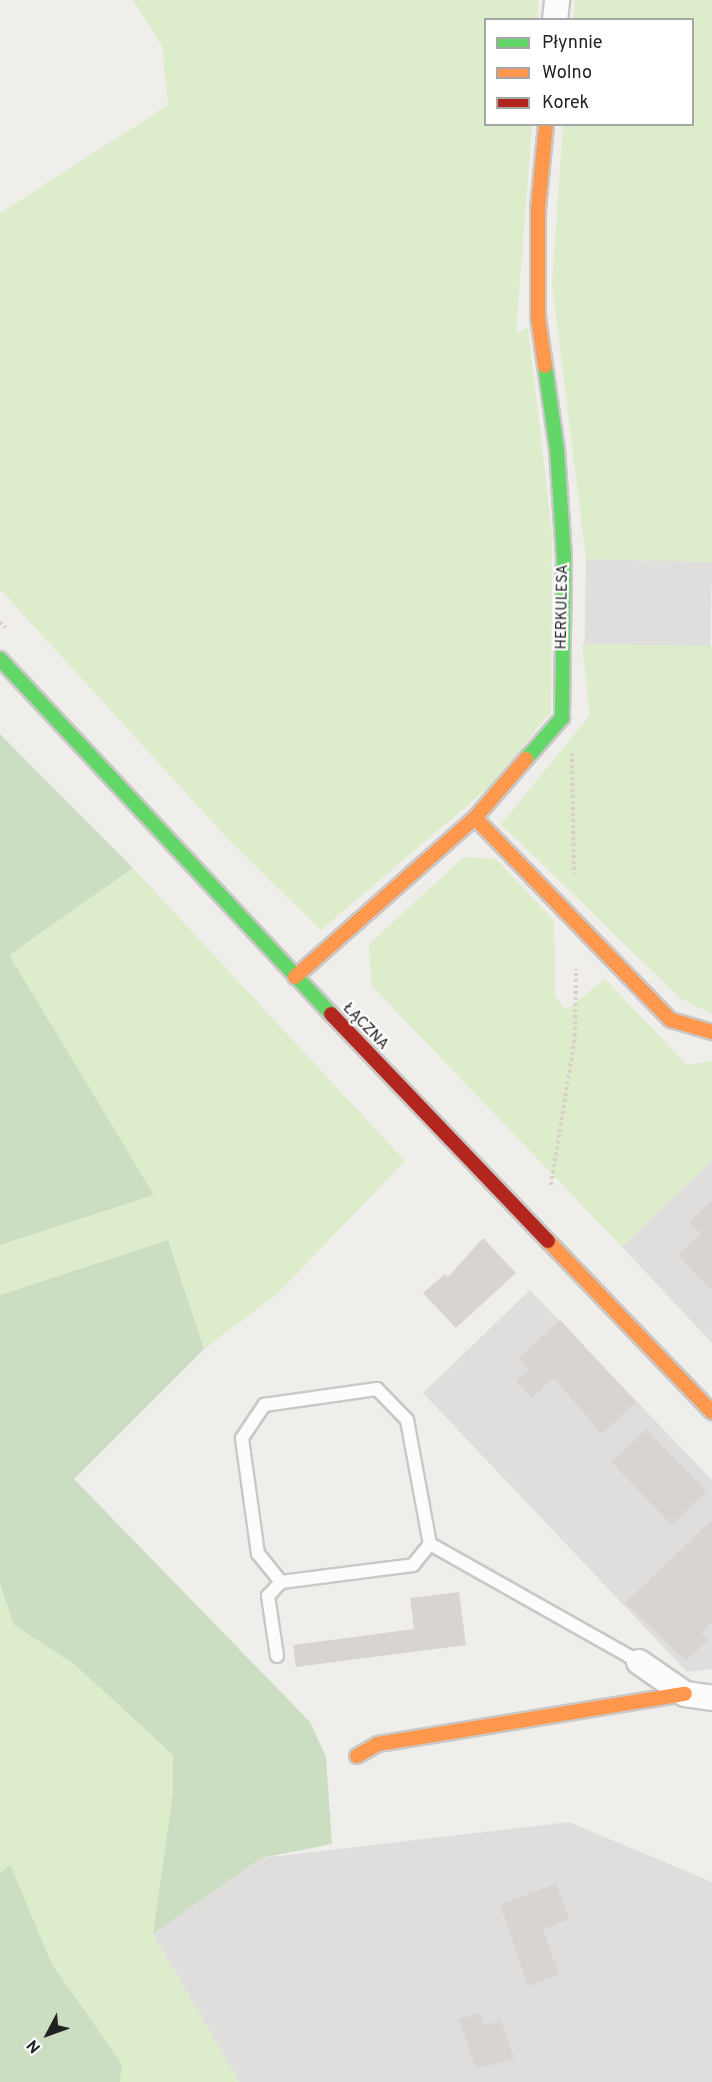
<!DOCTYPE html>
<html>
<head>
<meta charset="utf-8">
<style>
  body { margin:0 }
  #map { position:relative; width:712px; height:2082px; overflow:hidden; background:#f0eeeb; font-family:Overpass,sans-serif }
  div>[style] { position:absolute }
  .residential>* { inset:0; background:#dfdedc; transform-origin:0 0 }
  .grass>* { inset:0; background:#ddeccb }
  .forest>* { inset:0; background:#cbdec1 }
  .building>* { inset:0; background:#d7d4d2; transform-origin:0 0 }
  .path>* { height:4px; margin-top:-2px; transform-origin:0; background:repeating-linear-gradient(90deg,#dccecd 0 3px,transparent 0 6px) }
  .roads { filter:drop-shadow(2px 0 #c9c8c7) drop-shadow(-2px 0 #c9c8c7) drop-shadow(0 2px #c9c8c7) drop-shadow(0 -2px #c9c8c7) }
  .lane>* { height:12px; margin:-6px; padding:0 6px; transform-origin:6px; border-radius:6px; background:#fdfcfc }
  .street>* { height:24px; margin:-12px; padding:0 12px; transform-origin:12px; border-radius:12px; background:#fdfcfc }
  .fast>* { height:14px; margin:-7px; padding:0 7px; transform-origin:7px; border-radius:7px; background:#63d668 }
  .slow>* { height:14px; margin:-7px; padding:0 7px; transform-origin:7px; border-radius:7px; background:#ff974d }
  .jam>* { height:14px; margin:-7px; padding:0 7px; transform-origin:7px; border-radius:7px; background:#b3261e }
  span { translate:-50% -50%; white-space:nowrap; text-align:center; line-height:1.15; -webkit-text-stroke:4.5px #fff; paint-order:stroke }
  .street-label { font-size:15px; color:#222 }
  .legend { position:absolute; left:484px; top:18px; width:210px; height:108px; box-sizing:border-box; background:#fff; border:2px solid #a7a7a7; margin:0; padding:8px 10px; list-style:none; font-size:18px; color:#222 }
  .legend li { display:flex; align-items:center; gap:12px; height:30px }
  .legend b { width:30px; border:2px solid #a7a7a7 }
  .north { position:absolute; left:18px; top:2004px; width:60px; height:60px; -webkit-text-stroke:4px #fff; paint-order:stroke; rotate:229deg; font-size:16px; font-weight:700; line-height:24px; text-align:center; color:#222 }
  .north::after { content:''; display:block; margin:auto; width:21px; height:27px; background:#222; clip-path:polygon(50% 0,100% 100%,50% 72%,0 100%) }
</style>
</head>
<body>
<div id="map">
  <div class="residential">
    <div style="left:586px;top:559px;width:126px;height:85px;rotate:1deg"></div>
    <div style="clip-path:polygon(712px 1160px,712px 1343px,622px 1247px)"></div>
    <div style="clip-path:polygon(530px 1290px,712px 1480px,712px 1669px,687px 1672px,423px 1393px)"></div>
    <div style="clip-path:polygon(569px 1822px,712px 1882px,712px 2082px,239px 2082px,153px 1934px,261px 1858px)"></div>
  </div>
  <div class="grass">
    <div style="clip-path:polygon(133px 0,538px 0,538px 19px,486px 20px,486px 124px,532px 125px,516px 334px,528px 327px,552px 533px,551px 712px,490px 786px,321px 930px,229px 840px,0 589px,0 213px,168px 105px,162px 46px)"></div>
    <div style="clip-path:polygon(575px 0,712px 0,712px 562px,586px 559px,552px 284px,563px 125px,692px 124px,692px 20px,573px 19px)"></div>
    <div style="clip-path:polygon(582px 644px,712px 646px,712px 1014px,680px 998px,501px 824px,590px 715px)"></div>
    <div style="clip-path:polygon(464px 857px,496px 859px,554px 921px,555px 997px,566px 1010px,605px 979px,687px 1065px,712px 1061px,712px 1160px,622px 1247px,371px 985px,369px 944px)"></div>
    <div style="clip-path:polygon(133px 868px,405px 1161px,277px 1294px,204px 1349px,168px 1240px,0 1295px,0 1245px,154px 1195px,8px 955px)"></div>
    <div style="clip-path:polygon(0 1584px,14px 1625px,74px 1664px,173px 1755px,173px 1793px,153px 1934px,239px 2082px,120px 2082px,122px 2064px,52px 1964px,10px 1866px,0 1873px)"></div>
  </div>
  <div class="forest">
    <div style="clip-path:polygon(0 734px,133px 868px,9px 955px,154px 1195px,0 1245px)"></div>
    <div style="clip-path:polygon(168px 1240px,204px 1349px,74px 1479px,310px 1722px,326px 1757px,332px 1844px,261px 1858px,153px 1934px,173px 1793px,173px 1755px,74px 1664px,14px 1625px,0 1584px,0 1295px)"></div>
    <div style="clip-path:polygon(10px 1865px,52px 1964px,122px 2064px,120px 2082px,0 2082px,0 1873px)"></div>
  </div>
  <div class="building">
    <div style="clip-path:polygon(712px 1200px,712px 1291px,678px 1255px,701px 1234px,689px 1222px)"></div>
    <div style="clip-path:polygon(483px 1238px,516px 1273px,456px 1328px,423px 1293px,445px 1274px,448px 1277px)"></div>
    <div style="clip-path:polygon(560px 1320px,636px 1402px,602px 1434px,554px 1378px,532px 1398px,516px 1381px,529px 1370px,518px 1359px)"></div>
    <div style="left:646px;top:1429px;width:87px;height:48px;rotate:46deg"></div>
    <div style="clip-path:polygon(712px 1520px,712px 1623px,701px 1633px,708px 1640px,686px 1661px,625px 1603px)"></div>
    <div style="clip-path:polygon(459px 1592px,466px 1645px,296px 1667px,293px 1645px,414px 1629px,410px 1598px)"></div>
    <div style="clip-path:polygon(556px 1884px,569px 1919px,543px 1929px,559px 1975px,528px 1986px,500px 1904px)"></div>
    <div style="clip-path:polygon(479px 2012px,484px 2026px,499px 2021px,499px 2015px,514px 2059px,476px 2069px,459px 2019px)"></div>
  </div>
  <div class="path">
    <div style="left:0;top:622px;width:8px;rotate:45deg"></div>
    <div style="left:572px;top:753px;width:121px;rotate:89.1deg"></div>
    <div style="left:551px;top:1185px;width:151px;rotate:-80.8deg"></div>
    <div style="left:575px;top:1036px;width:67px;rotate:-89.1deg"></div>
  </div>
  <div class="roads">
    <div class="lane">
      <div style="left:281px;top:1582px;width:133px;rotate:-7.3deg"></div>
      <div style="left:413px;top:1565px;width:27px;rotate:-51deg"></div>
      <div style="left:430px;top:1544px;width:240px;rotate:29.4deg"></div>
      <div style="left:277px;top:1656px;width:61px;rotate:-98.5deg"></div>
      <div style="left:268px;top:1596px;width:19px;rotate:-47deg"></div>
      <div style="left:281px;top:1582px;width:36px;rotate:-129deg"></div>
      <div style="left:258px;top:1554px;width:117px;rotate:-97.9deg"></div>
      <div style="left:242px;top:1438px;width:40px;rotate:-56deg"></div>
      <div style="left:264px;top:1405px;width:114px;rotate:-8.1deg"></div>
      <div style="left:377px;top:1389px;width:43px;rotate:45.9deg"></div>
      <div style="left:407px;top:1420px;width:126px;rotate:79.5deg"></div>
    </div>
    <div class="street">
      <div style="left:555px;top:20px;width:20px;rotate:-84deg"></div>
      <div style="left:639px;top:1662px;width:56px;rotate:34.8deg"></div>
      <div style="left:685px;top:1694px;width:27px;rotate:8deg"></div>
    </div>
    <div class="fast">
      <div style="left:0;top:659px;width:485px;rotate:47deg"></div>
      <div style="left:526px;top:759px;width:55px;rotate:-48.7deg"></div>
      <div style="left:562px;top:718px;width:161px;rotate:-89.3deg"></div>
      <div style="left:564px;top:557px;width:107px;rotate:-93.7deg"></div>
      <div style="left:557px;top:450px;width:85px;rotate:-98.1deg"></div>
    </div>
    <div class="slow">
      <div style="left:545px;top:366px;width:49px;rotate:-98.1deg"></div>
      <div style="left:538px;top:317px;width:108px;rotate:-90deg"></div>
      <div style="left:538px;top:209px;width:85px;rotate:-84.6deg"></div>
      <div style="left:475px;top:818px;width:281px;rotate:45.9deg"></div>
      <div style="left:671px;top:1020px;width:43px;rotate:16.3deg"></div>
      <div style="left:295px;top:977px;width:240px;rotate:-41.5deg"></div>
      <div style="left:475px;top:818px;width:78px;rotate:-49.2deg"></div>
      <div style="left:548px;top:1241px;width:237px;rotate:46.2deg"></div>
      <div style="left:357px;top:1756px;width:24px;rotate:-30deg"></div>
      <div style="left:378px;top:1744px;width:311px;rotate:-9.3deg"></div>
    </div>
    <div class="jam">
      <div style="left:331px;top:1014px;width:314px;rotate:46.3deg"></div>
    </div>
  </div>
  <div class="street-label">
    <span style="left:563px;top:607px;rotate:-89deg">HERKULESA</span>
    <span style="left:365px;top:1027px;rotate:46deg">ŁĄCZNA</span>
  </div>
  <ul class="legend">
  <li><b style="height:8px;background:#63d668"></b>Płynnie</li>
  <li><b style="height:8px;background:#ff974d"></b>Wolno</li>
  <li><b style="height:8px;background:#b3261e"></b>Korek</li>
  </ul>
  <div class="north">N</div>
</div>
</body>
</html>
